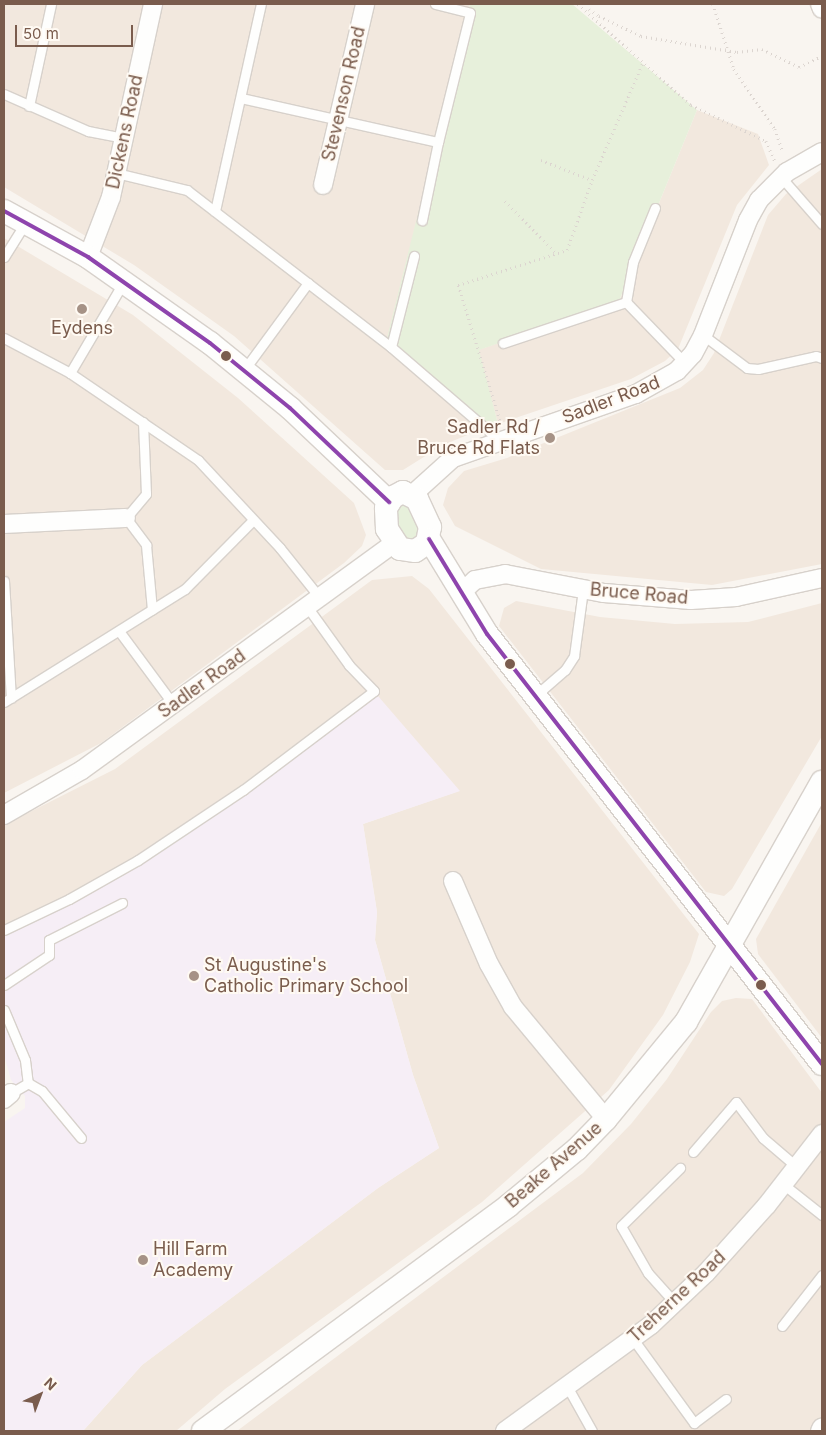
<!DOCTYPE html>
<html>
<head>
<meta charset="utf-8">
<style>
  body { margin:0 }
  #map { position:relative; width:826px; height:1435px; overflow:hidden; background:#f9f5f0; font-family:Inter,sans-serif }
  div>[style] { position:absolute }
  .residential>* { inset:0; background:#f2e8de }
  .education>* { inset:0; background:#f6eef6 }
  .green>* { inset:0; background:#e7f0db }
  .path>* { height:2.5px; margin-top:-1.25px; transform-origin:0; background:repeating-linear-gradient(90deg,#dcd5d0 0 1px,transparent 0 5px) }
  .roads { filter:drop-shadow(1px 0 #d7d1cb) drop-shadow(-1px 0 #d7d1cb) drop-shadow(0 1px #d7d1cb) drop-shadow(0 -1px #d7d1cb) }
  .service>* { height:9px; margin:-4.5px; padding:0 4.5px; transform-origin:4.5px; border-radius:4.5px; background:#fefefd }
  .minor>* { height:18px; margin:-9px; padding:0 9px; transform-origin:9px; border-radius:9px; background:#fefefd }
  .tertiary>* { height:22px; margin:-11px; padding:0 11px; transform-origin:11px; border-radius:11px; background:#fefefd }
  .bus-1>* { height:4px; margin:-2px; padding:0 2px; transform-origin:2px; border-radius:2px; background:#8e44ad }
  .dots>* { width:14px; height:14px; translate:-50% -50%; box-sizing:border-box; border:2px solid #fffaf3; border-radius:50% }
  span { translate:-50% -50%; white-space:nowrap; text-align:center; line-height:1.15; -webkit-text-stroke:4px #fffaf3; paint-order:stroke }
  .street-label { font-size:18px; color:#7a5c4d }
  .poi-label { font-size:18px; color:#7a5c4d }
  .right { translate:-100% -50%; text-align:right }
  .left { translate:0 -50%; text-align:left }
  .frame { position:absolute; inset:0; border:5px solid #7a5c4d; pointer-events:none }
  .north { position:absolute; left:15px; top:1370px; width:50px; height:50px; -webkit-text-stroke:4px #fffaf3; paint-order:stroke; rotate:43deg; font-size:14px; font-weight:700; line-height:20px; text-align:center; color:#7a5c4d }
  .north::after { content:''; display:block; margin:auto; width:18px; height:22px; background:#7a5c4d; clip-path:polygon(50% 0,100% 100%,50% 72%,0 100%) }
  .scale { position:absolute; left:15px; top:25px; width:118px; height:22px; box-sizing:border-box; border:2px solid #7a5c4d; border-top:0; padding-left:6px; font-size:15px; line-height:18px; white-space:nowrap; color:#7a5c4d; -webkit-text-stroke:4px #fffaf3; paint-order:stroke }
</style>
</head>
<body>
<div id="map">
  <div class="residential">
    <div style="clip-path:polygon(4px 4px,470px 4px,440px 120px,482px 429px,443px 445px,403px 470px,385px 470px,234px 336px,134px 265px,4px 187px)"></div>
    <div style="clip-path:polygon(697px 110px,758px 134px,769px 165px,737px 205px,678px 349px,665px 361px,631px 379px,498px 424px,478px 350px,619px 301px)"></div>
    <div style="clip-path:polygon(822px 169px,822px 564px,712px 585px,541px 569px,455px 526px,443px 505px,448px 488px,464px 471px,507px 458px,680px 388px,703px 370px,714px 353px,768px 215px,786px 194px)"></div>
    <div style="clip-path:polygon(4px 238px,133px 315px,238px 398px,354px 503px,366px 535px,362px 546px,344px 563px,101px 743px,4px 793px)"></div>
    <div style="clip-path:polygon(412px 576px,429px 589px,699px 934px,690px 962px,663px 1015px,609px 1090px,482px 1202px,225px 1389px,176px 1431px,83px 1431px,142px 1365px,378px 1188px,439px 1148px,413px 1075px,375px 940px,377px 912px,363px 824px,459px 791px,224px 809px,134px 867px,82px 896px,4px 932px,4px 825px,115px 769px,372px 580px)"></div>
    <div style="clip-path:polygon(516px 601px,600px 617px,675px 624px,748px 622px,822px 603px,822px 736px,732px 889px,724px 896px,706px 892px,499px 626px,504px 608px)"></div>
    <div style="clip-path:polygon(822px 822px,822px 1038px,758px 954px,756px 939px)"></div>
    <div style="clip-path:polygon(736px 998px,752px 999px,822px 1093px,822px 1431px,237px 1431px,583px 1173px,631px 1124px,667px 1079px,711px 1012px,722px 1001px)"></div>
  </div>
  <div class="education">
    <div style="clip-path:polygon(378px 696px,460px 791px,363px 824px,377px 912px,375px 940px,413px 1075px,439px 1148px,378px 1188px,142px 1365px,83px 1431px,4px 1431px,4px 1122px,25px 1108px,25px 1096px,11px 1080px,4px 1055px,4px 932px,82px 896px,157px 853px)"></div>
  </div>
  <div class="green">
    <div style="clip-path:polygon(470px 4px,572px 4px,697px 110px,619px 301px,479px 350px,498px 424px,482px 429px,385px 346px)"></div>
    <div style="clip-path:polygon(406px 501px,420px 533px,414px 541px,402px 539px,395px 516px,398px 504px)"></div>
  </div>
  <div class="path">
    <div style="left:578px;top:4px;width:152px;rotate:41.8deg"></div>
    <div style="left:691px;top:105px;width:83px;rotate:25.6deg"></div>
    <div style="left:766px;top:141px;width:22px;rotate:66deg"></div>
    <div style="left:590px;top:4px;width:5px;rotate:101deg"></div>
    <div style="left:589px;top:9px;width:12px;rotate:35deg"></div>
    <div style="left:599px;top:16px;width:47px;rotate:25.5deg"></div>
    <div style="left:641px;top:36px;width:97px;rotate:9.5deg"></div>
    <div style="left:737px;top:52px;width:25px;rotate:-7deg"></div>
    <div style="left:762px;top:49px;width:41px;rotate:25.9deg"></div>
    <div style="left:799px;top:67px;width:25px;rotate:-26deg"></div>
    <div style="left:713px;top:4px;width:68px;rotate:72.1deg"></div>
    <div style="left:734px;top:69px;width:73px;rotate:55.7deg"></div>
    <div style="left:775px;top:129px;width:24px;rotate:71deg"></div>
    <div style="left:541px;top:160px;width:55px;rotate:21.4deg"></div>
    <div style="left:505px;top:201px;width:74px;rotate:45.5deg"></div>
    <div style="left:501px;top:425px;width:146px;rotate:-107.1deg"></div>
    <div style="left:458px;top:285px;width:114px;rotate:-17.8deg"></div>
    <div style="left:567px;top:250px;width:74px;rotate:-70.3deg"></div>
    <div style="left:592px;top:180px;width:129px;rotate:-66.6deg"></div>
  </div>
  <div class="roads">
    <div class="service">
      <div style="left:435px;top:4px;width:36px;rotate:14deg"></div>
      <div style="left:470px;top:13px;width:133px;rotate:103.9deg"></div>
      <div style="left:4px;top:94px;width:92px;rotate:23.8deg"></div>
      <div style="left:88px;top:131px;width:37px;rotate:11deg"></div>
      <div style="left:241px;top:98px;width:202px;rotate:12.6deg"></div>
      <div style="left:438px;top:142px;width:80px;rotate:101.6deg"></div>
      <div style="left:29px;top:106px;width:104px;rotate:-77.8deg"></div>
      <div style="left:116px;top:173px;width:73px;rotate:13.5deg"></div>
      <div style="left:187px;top:190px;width:257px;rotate:37.6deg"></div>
      <div style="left:391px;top:347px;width:143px;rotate:40.7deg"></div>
      <div style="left:781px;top:177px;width:62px;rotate:48.9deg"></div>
      <div style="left:655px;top:208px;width:58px;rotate:112.2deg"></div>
      <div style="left:633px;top:262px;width:41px;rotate:99.9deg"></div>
      <div style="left:626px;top:302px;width:85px;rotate:46deg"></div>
      <div style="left:215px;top:211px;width:212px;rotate:-77.5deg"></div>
      <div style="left:4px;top:257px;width:40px;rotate:-58deg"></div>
      <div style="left:703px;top:335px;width:55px;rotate:36.9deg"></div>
      <div style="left:747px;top:368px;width:11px;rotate:5deg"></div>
      <div style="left:758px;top:369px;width:59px;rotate:-12.6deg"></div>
      <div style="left:816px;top:356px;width:6px;rotate:18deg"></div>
      <div style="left:4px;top:338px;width:75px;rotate:27.9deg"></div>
      <div style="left:70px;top:373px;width:155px;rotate:34.2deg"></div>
      <div style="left:198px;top:460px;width:120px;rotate:47deg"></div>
      <div style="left:280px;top:548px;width:64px;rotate:51.3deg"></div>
      <div style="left:503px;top:343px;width:130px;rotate:-18.4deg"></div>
      <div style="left:391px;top:347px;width:94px;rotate:-75.8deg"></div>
      <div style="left:244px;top:370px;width:108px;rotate:-53.7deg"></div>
      <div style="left:70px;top:373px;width:104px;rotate:-59.5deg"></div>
      <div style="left:143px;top:422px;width:72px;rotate:87.6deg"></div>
      <div style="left:146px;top:494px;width:31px;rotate:130deg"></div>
      <div style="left:126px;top:518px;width:34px;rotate:53deg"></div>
      <div style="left:146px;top:545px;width:65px;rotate:84.7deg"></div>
      <div style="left:4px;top:581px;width:117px;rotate:86.6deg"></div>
      <div style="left:119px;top:631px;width:91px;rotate:53.5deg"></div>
      <div style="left:536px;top:695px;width:38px;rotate:-41deg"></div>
      <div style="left:565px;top:670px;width:17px;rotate:-57deg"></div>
      <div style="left:574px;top:656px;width:68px;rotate:-82.3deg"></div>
      <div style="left:4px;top:702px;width:213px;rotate:-32deg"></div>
      <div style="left:185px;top:589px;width:97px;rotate:-45.4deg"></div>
      <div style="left:4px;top:930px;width:72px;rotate:-25.5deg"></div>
      <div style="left:69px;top:899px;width:79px;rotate:-29.5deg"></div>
      <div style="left:138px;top:860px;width:126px;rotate:-33.7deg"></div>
      <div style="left:243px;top:790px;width:164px;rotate:-37.1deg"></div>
      <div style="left:374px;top:691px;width:36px;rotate:-134deg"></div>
      <div style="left:349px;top:665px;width:70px;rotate:-125.7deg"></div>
      <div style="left:4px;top:985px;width:54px;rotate:-33.7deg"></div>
      <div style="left:49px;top:955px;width:15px;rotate:-90deg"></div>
      <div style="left:49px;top:940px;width:82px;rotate:-26.9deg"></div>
      <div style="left:4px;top:1010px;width:54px;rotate:67.2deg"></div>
      <div style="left:25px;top:1060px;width:23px;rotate:83deg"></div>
      <div style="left:11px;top:1093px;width:20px;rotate:-30deg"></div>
      <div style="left:28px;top:1083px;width:16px;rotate:30deg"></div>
      <div style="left:42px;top:1091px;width:61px;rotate:50.3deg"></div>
      <div style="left:693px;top:1152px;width:66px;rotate:-49.3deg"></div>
      <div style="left:736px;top:1102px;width:45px;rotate:53.1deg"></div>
      <div style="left:763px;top:1138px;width:45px;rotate:40.5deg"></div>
      <div style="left:783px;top:1184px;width:50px;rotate:38.5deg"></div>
      <div style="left:675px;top:1303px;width:40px;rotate:-132deg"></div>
      <div style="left:648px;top:1273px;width:54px;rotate:-119.9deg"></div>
      <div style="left:621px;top:1226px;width:83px;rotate:-44.5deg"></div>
      <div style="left:782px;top:1326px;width:65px;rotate:-51.9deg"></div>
      <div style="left:633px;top:1339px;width:104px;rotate:54deg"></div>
      <div style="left:694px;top:1423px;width:40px;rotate:-37deg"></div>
      <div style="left:568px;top:1388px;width:49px;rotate:60.8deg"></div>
    </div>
    <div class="minor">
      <div style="left:820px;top:4px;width:5px;rotate:68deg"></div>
      <div style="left:323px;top:185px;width:186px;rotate:-76.9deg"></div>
      <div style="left:88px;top:257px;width:64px;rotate:-69deg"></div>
      <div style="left:111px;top:197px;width:198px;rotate:-77.7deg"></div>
      <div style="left:412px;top:495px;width:55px;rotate:-42.1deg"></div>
      <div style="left:453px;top:458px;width:194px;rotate:-19.3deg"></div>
      <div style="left:636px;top:394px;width:47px;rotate:-29.3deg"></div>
      <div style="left:677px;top:371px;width:23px;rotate:-47deg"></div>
      <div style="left:693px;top:354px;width:21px;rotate:-62deg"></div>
      <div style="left:703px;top:335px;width:123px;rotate:-68.6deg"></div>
      <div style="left:748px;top:220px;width:23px;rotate:-61deg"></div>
      <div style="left:759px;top:200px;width:40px;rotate:-45deg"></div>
      <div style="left:787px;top:172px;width:40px;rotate:-29.7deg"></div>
      <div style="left:4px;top:524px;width:122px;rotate:-2.8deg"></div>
      <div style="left:461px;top:593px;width:19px;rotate:-43deg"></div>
      <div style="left:475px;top:580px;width:31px;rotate:-11deg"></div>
      <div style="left:505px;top:574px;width:101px;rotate:10.9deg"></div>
      <div style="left:604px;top:593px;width:87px;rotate:4.6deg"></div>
      <div style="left:691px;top:600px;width:45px;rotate:-3.8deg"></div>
      <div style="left:736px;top:597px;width:88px;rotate:-12.5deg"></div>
      <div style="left:4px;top:815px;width:90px;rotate:-30deg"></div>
      <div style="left:82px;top:770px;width:386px;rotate:-36deg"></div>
      <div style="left:453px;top:881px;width:90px;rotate:66.6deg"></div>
      <div style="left:489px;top:964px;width:49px;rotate:60.8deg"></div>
      <div style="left:513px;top:1007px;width:146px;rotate:50.3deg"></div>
      <div style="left:4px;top:1099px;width:9px;rotate:-41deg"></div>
      <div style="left:505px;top:1431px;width:180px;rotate:-36deg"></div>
      <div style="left:651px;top:1325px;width:76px;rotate:-43.4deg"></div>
      <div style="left:706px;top:1273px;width:91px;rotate:-48.1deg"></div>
      <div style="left:767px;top:1205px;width:90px;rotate:-52.2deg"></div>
      <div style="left:820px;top:1431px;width:4px;rotate:-63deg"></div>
    </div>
    <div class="tertiary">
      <div style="left:4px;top:211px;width:96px;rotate:28.7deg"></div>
      <div style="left:88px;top:257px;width:149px;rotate:35.2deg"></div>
      <div style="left:210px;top:343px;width:103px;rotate:39.1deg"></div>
      <div style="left:290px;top:408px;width:137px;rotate:43.5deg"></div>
      <div style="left:403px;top:492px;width:16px;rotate:27deg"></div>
      <div style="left:417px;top:499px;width:31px;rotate:65deg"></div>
      <div style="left:430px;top:527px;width:16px;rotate:101deg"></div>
      <div style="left:427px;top:543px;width:14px;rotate:146deg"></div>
      <div style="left:415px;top:551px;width:15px;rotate:-172deg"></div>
      <div style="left:400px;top:549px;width:24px;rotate:-123deg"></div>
      <div style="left:387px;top:529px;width:21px;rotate:-93deg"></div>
      <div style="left:386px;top:508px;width:13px;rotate:-58deg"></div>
      <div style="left:393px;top:497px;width:11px;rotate:-27deg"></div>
      <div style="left:429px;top:539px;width:111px;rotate:58.6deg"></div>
      <div style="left:487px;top:634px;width:545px;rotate:52.08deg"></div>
      <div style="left:203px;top:1431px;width:379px;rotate:-36.4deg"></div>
      <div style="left:508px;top:1206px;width:89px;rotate:-39.6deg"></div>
      <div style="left:577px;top:1149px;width:42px;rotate:-46deg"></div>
      <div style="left:606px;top:1119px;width:126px;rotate:-50.5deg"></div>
      <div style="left:686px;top:1022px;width:276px;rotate:-60.5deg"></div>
    </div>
  </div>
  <div class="bus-1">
    <div style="left:4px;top:211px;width:96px;rotate:28.7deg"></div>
    <div style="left:88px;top:257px;width:149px;rotate:35.2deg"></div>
    <div style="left:210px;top:343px;width:103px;rotate:39.1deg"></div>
    <div style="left:290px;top:408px;width:137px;rotate:43.5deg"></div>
    <div style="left:429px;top:539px;width:111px;rotate:58.6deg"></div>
    <div style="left:487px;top:634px;width:545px;rotate:52.08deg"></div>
  </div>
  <div class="dots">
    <div style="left:82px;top:309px;background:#a69286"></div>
    <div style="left:226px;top:356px;background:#7a5c4d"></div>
    <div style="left:550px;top:438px;background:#a69286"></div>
    <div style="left:510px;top:664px;background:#7a5c4d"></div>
    <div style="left:194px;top:976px;background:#a69286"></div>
    <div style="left:761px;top:985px;background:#7a5c4d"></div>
    <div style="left:143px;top:1260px;background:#a69286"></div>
  </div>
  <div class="street-label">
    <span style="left:344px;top:94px;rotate:-77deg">Stevenson Road</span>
    <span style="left:125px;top:132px;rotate:-78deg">Dickens Road</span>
    <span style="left:611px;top:400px;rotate:-21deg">Sadler Road</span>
    <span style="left:639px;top:594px;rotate:5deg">Bruce Road</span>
    <span style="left:202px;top:684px;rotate:-36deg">Sadler Road</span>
    <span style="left:554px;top:1165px;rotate:-41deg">Beake Avenue</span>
    <span style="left:677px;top:1297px;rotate:-43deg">Treherne Road</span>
  </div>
  <div class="poi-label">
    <span style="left:82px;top:328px">Eydens</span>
    <span class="right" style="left:540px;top:438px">Sadler Rd /<br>Bruce Rd Flats</span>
    <span class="left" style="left:204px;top:976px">St Augustine's<br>Catholic Primary School</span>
    <span class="left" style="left:153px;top:1260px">Hill Farm<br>Academy</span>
  </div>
  <div class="frame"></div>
  <div class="north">N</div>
  <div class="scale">50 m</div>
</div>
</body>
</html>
